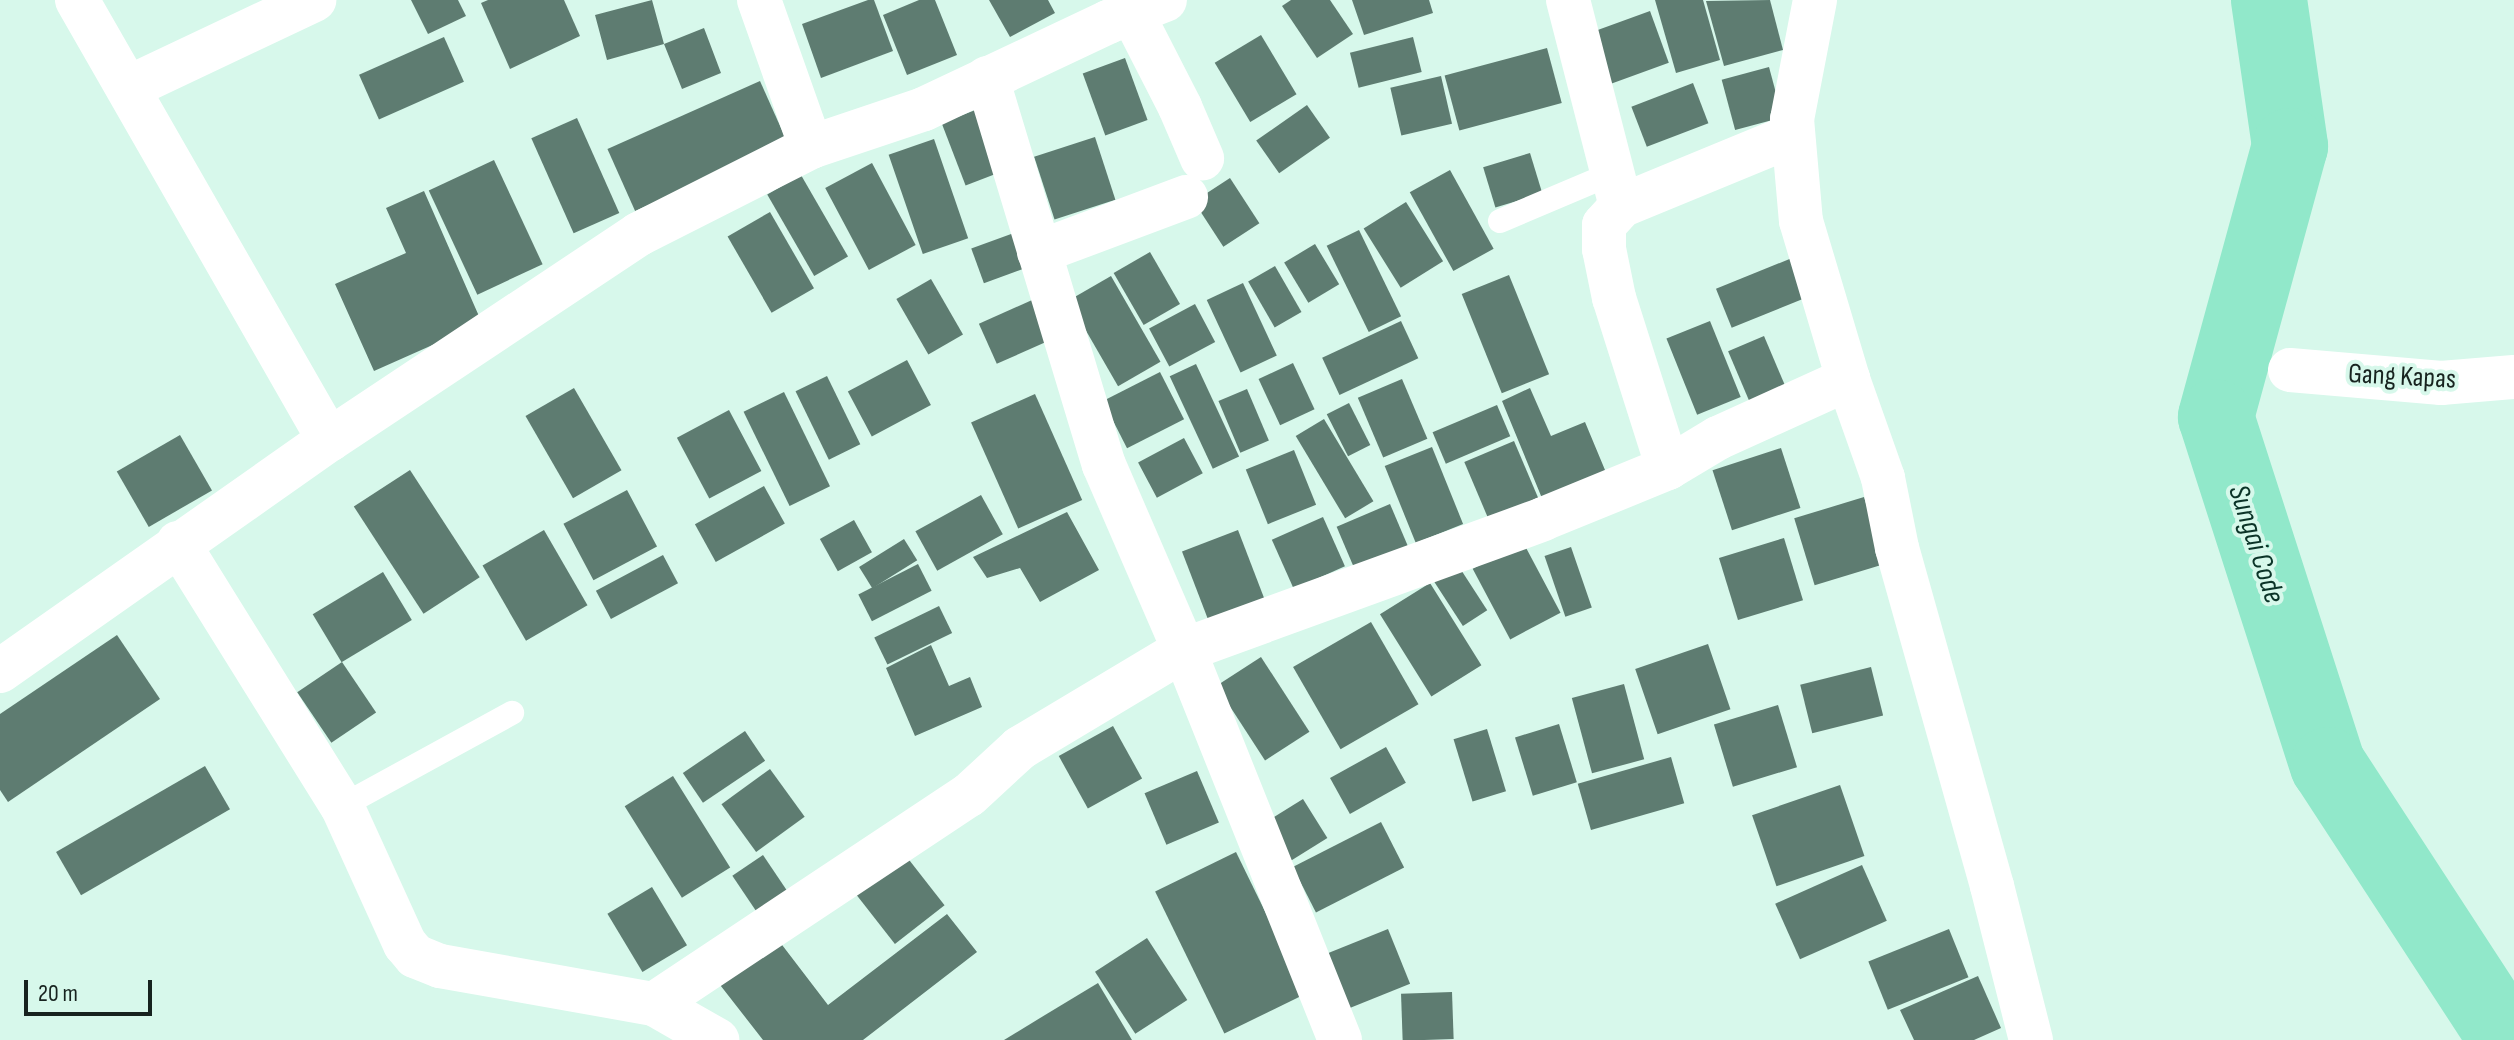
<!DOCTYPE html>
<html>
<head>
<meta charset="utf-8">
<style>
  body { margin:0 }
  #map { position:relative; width:2514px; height:1040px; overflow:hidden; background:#d7f8eb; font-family:"Sofia Sans Condensed",sans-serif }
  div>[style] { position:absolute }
  .river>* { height:76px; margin:-38px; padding:0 38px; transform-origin:38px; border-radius:38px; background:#91e8ca }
  .building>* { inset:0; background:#5e7c71; transform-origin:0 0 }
  .service>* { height:24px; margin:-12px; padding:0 12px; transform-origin:12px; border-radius:12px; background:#fff }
  .minor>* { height:44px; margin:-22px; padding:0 22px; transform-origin:22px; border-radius:22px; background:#fff }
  span { translate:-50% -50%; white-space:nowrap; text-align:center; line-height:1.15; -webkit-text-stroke:8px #d7f8eb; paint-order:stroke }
  .street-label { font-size:28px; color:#17231f }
  .water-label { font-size:30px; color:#0b3428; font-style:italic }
  .scale { position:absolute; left:24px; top:980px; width:128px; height:36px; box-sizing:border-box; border:4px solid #17231f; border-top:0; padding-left:10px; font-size:24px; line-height:28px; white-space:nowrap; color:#17231f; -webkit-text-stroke:6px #d7f8eb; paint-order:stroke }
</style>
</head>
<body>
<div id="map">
  <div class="river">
    <div style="left:2269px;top:0;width:148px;rotate:81.8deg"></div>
    <div style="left:2290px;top:146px;width:281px;rotate:105.3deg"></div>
    <div style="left:2216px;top:417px;width:366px;rotate:72.2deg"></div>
    <div style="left:2328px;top:765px;width:328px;rotate:56.9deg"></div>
  </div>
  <div class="building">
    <div style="clip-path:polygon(411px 0,458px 0,466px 16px,428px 34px)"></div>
    <div style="clip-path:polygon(488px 0,564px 0,580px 36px,510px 69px,481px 3px)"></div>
    <div style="clip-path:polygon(652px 0,664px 44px,704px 28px,721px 73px,682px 89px,664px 44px,607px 60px,595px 15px)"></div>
    <div style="clip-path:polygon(868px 0,874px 0,893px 51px,821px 78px,802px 24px)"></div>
    <div style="clip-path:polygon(919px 0,935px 0,957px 55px,907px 75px,883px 15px)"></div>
    <div style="clip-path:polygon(989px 0,1048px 0,1055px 13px,1010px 37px)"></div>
    <div style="clip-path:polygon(1291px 0,1330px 0,1353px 34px,1317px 58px,1282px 6px)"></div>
    <div style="clip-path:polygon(1352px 0,1429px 0,1433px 13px,1364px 35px)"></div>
    <div style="clip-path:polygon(1655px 0,1703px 0,1720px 60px,1676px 73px)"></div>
    <div style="clip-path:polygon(1770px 0,1783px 50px,1724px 66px,1706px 1px)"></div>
    <div style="left:1650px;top:11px;width:55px;height:68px;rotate:70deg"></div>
    <div style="left:1261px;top:35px;width:69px;height:54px;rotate:59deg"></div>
    <div style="left:444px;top:37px;width:49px;height:93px;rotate:66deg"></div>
    <div style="left:1413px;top:37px;width:36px;height:65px;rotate:76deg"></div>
    <div style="left:1547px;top:48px;width:57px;height:106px;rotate:75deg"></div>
    <div style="left:1125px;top:58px;width:66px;height:45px;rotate:70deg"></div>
    <div style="left:1769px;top:67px;width:52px;height:49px;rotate:75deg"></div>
    <div style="left:1441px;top:76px;width:49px;height:52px;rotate:77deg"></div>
    <div style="left:760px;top:81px;width:68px;height:167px;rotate:66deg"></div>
    <div style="left:1693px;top:83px;width:43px;height:66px;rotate:69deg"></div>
    <div style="left:1307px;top:105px;width:40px;height:62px;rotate:55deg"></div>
    <div style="left:978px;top:109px;width:67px;height:39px;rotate:69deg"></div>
    <div style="left:577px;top:118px;width:104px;height:50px;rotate:66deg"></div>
    <div style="left:1095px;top:137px;width:66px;height:64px;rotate:72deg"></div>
    <div style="left:934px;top:139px;width:105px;height:48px;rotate:71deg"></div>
    <div style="left:1530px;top:153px;width:42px;height:49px;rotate:73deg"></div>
    <div style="left:494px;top:160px;width:115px;height:72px;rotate:65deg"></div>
    <div style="left:872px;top:163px;width:93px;height:53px;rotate:62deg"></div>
    <div style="left:1450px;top:170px;width:90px;height:46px;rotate:61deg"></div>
    <div style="left:801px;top:175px;width:94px;height:39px;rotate:60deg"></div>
    <div style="left:1230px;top:178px;width:54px;height:43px;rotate:57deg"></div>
    <div style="clip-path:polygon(424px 191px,482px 323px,374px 371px,335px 284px,406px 253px,386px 208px)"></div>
    <div style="left:1406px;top:202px;width:70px;height:50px;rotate:58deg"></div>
    <div style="left:770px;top:212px;width:88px;height:49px;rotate:60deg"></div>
    <div style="left:1022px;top:230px;width:37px;height:54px;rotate:70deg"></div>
    <div style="left:1359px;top:230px;width:96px;height:36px;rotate:64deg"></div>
    <div style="left:1315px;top:244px;width:47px;height:36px;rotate:59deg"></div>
    <div style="left:1150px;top:252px;width:60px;height:42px;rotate:60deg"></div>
    <div style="left:1792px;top:258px;width:42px;height:82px;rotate:68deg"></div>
    <div style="left:1275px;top:266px;width:53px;height:31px;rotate:60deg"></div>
    <div style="left:1509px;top:275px;width:107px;height:51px;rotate:68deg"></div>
    <div style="left:1111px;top:276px;width:99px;height:49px;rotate:60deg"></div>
    <div style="left:931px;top:279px;width:64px;height:40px;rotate:60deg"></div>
    <div style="left:1243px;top:283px;width:80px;height:40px;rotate:65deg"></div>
    <div style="left:1041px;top:296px;width:44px;height:68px;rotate:66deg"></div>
    <div style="left:1195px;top:304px;width:43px;height:52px;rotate:62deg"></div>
    <div style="left:1401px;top:321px;width:41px;height:87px;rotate:65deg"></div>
    <div style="left:1710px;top:321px;width:82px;height:47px;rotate:68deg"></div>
    <div style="left:1764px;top:336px;width:56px;height:39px;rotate:67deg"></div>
    <div style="left:907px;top:360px;width:51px;height:67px;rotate:62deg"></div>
    <div style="left:1293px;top:363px;width:51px;height:38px;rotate:65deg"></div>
    <div style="left:1196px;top:364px;width:102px;height:29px;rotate:65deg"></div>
    <div style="left:1160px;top:372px;width:53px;height:64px;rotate:63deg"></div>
    <div style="left:827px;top:376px;width:76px;height:35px;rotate:64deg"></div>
    <div style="left:1402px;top:379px;width:65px;height:48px;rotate:67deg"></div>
    <div style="left:574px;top:388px;width:95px;height:56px;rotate:60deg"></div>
    <div style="clip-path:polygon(1530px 388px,1551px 436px,1585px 422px,1610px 482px,1546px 508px,1502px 401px)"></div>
    <div style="left:1247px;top:389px;width:56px;height:31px;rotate:67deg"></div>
    <div style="left:784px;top:392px;width:105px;height:45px;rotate:64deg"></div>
    <div style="left:1035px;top:394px;width:116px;height:70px;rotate:66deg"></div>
    <div style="left:1349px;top:403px;width:47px;height:25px;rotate:63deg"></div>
    <div style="left:1497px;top:405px;width:34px;height:70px;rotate:67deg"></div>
    <div style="left:729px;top:410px;width:69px;height:59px;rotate:62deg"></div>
    <div style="left:1324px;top:419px;width:96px;height:33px;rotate:59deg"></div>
    <div style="left:180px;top:435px;width:64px;height:73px;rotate:60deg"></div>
    <div style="left:1184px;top:438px;width:40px;height:52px;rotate:62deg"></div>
    <div style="left:1514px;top:441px;width:62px;height:54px;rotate:67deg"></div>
    <div style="left:1432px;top:447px;width:83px;height:51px;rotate:68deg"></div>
    <div style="left:1781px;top:448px;width:63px;height:72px;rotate:72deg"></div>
    <div style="left:1294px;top:450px;width:59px;height:52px;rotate:68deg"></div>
    <div style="left:410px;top:470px;width:128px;height:67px;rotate:57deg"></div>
    <div style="left:764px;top:486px;width:43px;height:79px;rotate:61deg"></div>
    <div style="left:627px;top:490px;width:64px;height:72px;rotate:62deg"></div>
    <div style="left:981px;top:495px;width:45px;height:75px;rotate:61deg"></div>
    <div style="left:1864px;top:497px;width:70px;height:73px;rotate:73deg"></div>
    <div style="left:1390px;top:504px;width:53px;height:58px;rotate:67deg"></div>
    <div style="clip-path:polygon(1067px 512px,1099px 570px,1040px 602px,1020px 568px,987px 578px,973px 557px)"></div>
    <div style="left:1323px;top:517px;width:54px;height:56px;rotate:66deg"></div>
    <div style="left:854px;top:520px;width:37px;height:39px;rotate:61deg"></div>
    <div style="left:544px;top:530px;width:87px;height:71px;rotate:60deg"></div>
    <div style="left:1238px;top:530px;width:84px;height:60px;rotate:69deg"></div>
    <div style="left:1784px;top:538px;width:65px;height:68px;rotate:73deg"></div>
    <div style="left:904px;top:539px;width:25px;height:53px;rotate:58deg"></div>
    <div style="left:1523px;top:542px;width:80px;height:57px;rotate:62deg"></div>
    <div style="left:1571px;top:547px;width:64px;height:28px;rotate:71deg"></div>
    <div style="left:663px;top:555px;width:32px;height:76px;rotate:62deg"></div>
    <div style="left:1454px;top:559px;width:61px;height:29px;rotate:57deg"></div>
    <div style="left:918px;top:564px;width:30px;height:67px;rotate:63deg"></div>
    <div style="left:383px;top:572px;width:56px;height:82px;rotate:59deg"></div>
    <div style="left:1430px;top:583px;width:97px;height:59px;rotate:58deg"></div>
    <div style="left:939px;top:606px;width:30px;height:72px;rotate:64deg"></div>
    <div style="left:1371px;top:622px;width:95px;height:90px;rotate:60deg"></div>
    <div style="clip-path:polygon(117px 635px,160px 699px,8px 802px,0 790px,0 714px)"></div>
    <div style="left:1708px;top:644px;width:69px;height:77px;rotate:71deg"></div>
    <div style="clip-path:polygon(931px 645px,949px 686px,970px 677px,982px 707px,915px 736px,886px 668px)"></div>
    <div style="left:1261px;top:657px;width:89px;height:53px;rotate:57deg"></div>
    <div style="left:342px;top:662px;width:61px;height:54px;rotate:56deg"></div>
    <div style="left:1871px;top:667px;width:50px;height:73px;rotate:76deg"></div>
    <div style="left:1624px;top:684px;width:78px;height:54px;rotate:75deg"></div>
    <div style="left:1778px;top:705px;width:65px;height:67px;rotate:73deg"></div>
    <div style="left:1559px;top:724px;width:61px;height:46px;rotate:73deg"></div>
    <div style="left:1113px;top:726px;width:60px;height:62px;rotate:61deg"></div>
    <div style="left:1487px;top:729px;width:65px;height:35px;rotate:73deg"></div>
    <div style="left:745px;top:731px;width:36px;height:75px;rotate:56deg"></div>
    <div style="left:1386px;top:747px;width:41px;height:64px;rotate:61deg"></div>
    <div style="left:1671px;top:757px;width:48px;height:97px;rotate:74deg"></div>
    <div style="left:205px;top:766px;width:50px;height:172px;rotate:60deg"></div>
    <div style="left:770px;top:769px;width:59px;height:60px;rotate:54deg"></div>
    <div style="left:1197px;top:771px;width:56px;height:57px;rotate:67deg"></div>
    <div style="left:673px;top:776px;width:108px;height:57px;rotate:58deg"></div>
    <div style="left:1840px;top:785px;width:75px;height:93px;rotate:71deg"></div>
    <div style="left:1303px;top:799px;width:46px;height:53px;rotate:58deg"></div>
    <div style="left:1381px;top:822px;width:51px;height:99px;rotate:63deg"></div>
    <div style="left:899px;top:847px;width:74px;height:63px;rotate:52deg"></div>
    <div style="left:1236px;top:852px;width:158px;height:90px;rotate:64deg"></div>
    <div style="left:763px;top:855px;width:53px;height:37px;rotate:56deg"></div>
    <div style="left:1862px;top:865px;width:61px;height:95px;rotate:66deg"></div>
    <div style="left:652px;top:887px;width:68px;height:52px;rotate:59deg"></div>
    <div style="clip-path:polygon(947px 914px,977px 952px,863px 1040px,763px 1040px,717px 981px,776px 937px,828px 1005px)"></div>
    <div style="left:1388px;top:929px;width:59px;height:71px;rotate:68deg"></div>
    <div style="left:1949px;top:929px;width:52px;height:87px;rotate:68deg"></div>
    <div style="left:1147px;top:938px;width:74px;height:62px;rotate:57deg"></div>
    <div style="clip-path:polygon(1978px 976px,2001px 1028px,1974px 1040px,1914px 1040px,1900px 1010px)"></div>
    <div style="clip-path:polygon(1098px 983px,1132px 1040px,1004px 1040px,1045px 1015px)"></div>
    <div style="left:1452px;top:992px;width:47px;height:51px;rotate:88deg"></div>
  </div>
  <div class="service">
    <div style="left:1500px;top:221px;width:123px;rotate:-23deg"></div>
    <div style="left:342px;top:806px;width:194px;rotate:-28.7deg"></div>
  </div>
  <div class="minor">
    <div style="left:77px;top:0;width:507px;rotate:60.2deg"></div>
    <div style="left:759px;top:0;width:156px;rotate:70.5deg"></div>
    <div style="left:1568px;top:0;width:213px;rotate:75.6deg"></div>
    <div style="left:1815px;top:0;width:121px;rotate:100.9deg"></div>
    <div style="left:1792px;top:119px;width:102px;rotate:85deg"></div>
    <div style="left:1801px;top:221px;width:165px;rotate:73.4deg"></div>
    <div style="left:1848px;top:379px;width:105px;rotate:70.5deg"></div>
    <div style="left:1883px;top:478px;width:71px;rotate:78.7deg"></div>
    <div style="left:1897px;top:548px;width:351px;rotate:74.3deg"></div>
    <div style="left:1992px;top:886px;width:159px;rotate:75.8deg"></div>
    <div style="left:1132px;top:13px;width:106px;rotate:62.9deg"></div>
    <div style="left:1180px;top:107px;width:56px;rotate:66.7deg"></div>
    <div style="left:987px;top:78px;width:404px;rotate:73.2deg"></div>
    <div style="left:1104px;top:465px;width:202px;rotate:66.6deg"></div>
    <div style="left:1184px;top:650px;width:382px;rotate:-20deg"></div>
    <div style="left:1543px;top:519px;width:135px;rotate:-22.2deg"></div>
    <div style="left:1668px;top:468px;width:58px;rotate:-31deg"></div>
    <div style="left:1718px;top:438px;width:143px;rotate:-24.4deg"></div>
    <div style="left:130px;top:87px;width:204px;rotate:-25.3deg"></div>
    <div style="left:1039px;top:252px;width:157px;rotate:-20.5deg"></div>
    <div style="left:2290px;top:370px;width:152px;rotate:4.9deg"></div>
    <div style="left:2441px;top:383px;width:73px;rotate:-4.7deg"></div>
    <div style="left:1668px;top:468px;width:178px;rotate:-107.6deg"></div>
    <div style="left:1614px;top:298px;width:50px;rotate:-101.5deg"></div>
    <div style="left:1604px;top:249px;width:24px;rotate:-90deg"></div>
    <div style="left:1604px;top:225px;width:25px;rotate:-48deg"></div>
    <div style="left:1621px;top:206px;width:186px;rotate:-22.4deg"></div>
    <div style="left:178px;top:543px;width:310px;rotate:58.1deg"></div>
    <div style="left:342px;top:806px;width:152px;rotate:65.5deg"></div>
    <div style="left:405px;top:944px;width:16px;rotate:50deg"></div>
    <div style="left:415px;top:956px;width:27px;rotate:22deg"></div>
    <div style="left:440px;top:966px;width:217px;rotate:10.1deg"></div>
    <div style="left:654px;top:1004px;width:73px;rotate:29.7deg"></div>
    <div style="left:0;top:671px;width:402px;rotate:-35.1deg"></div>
    <div style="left:329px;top:440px;width:372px;rotate:-33.6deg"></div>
    <div style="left:639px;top:234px;width:193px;rotate:-26.8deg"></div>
    <div style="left:811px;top:147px;width:119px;rotate:-18.6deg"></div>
    <div style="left:924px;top:109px;width:204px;rotate:-25.3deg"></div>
    <div style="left:1108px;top:22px;width:61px;rotate:-21.1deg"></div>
    <div style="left:654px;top:1004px;width:378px;rotate:-33.6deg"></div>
    <div style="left:969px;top:795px;width:69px;rotate:-42.7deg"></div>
    <div style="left:1020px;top:748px;width:191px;rotate:-30.9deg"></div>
    <div style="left:1184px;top:650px;width:420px;rotate:68.2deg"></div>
  </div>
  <div class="street-label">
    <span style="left:2402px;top:377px;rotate:3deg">Gang Kapas</span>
  </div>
  <div class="water-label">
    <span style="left:2256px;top:544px;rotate:72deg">Sungai Code</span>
  </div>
  <div class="scale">20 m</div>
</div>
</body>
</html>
